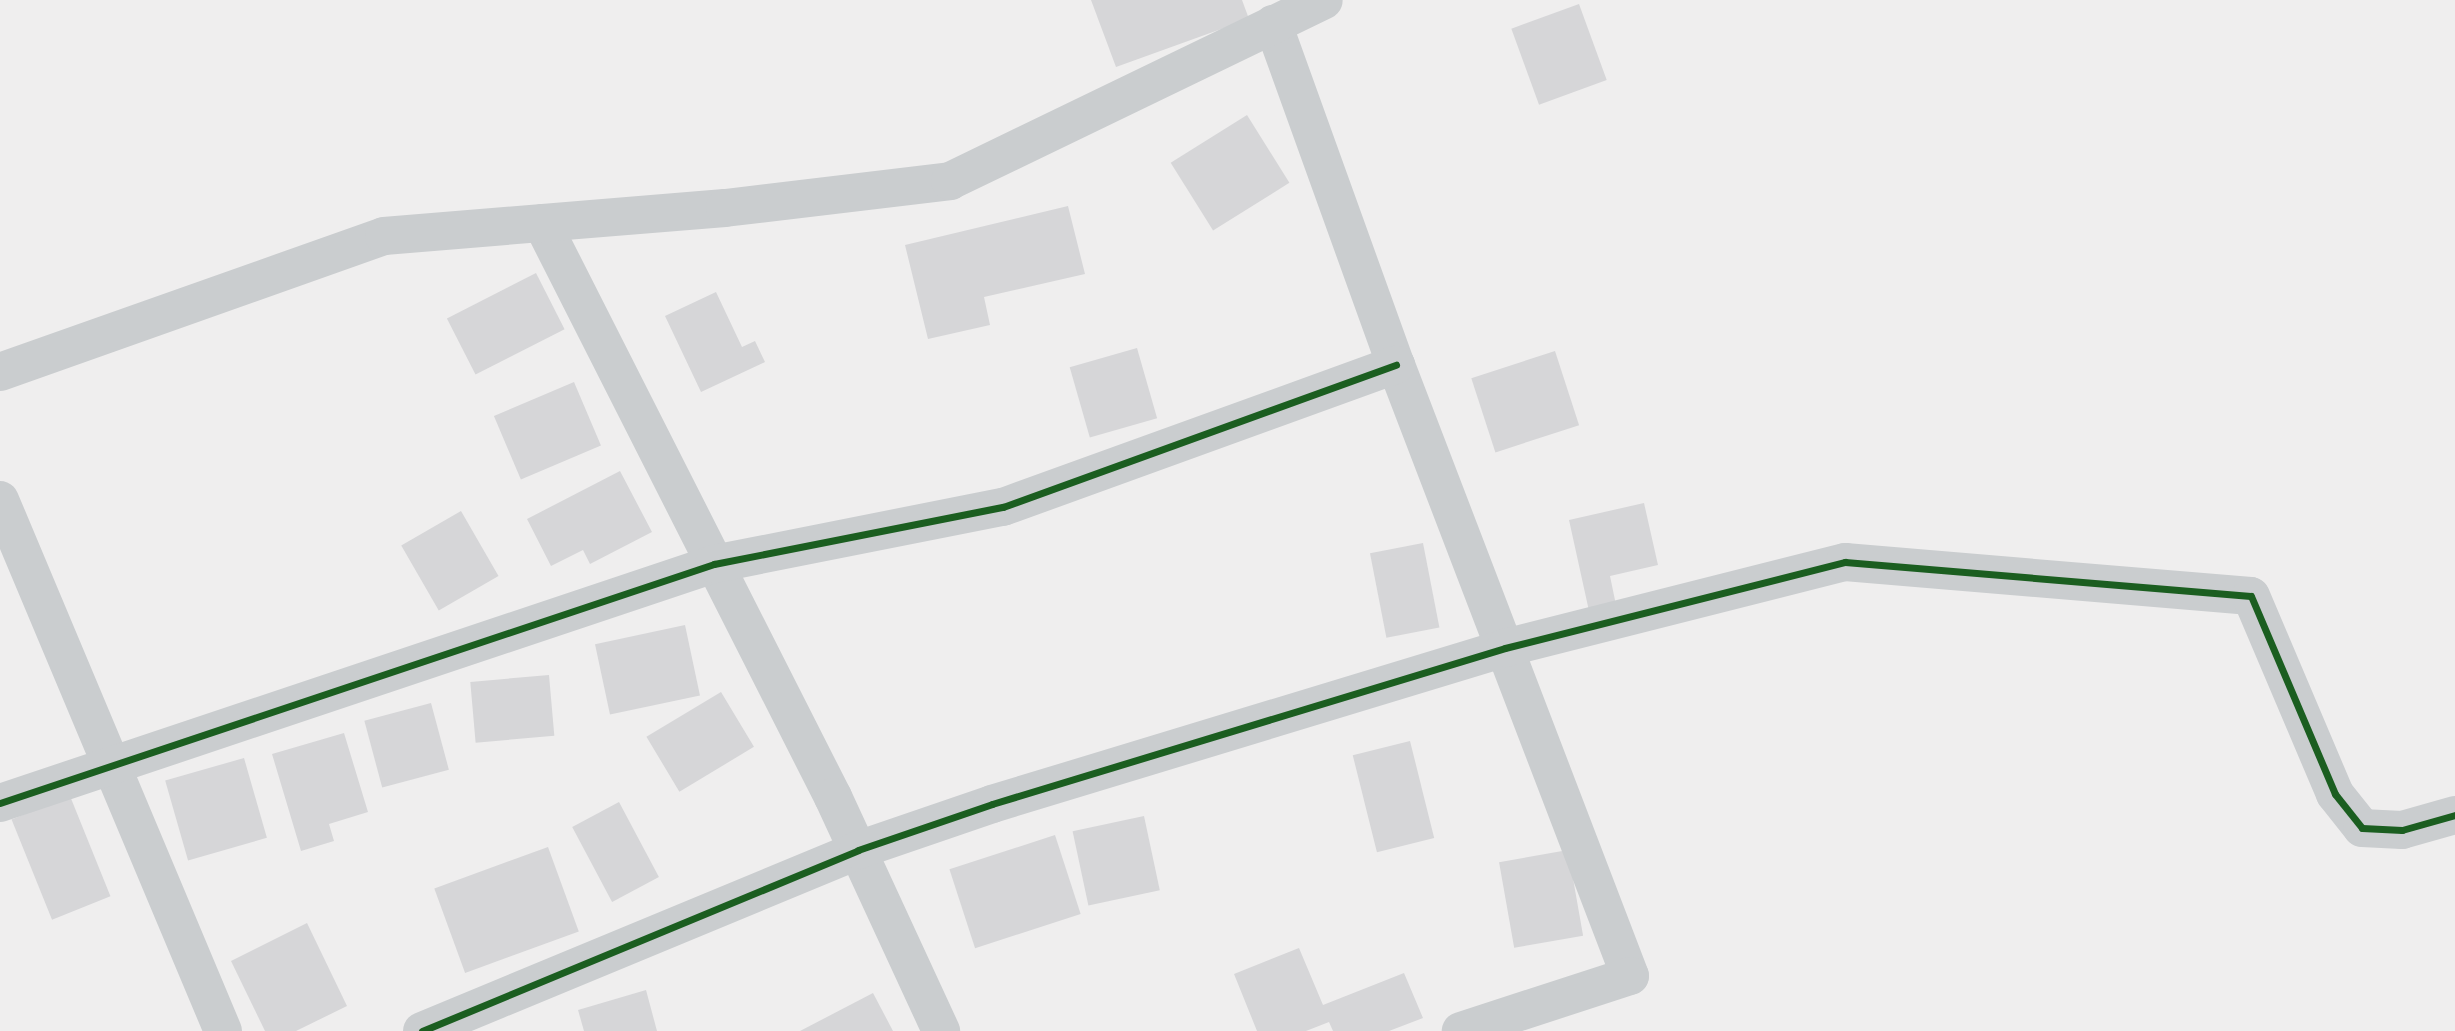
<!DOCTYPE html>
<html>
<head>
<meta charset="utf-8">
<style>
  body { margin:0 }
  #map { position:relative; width:2455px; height:1031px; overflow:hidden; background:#efeeee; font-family:"Varela Round",sans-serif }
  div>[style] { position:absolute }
  .building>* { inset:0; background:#d6d6d8; transform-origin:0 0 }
  .minor>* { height:38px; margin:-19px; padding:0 19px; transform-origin:19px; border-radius:19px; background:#cacdcf }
  .tertiary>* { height:38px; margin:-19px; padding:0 19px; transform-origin:19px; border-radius:19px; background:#cacdcf }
  .cycleway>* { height:7px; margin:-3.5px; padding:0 3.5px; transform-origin:3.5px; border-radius:3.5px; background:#1b5e20 }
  span { translate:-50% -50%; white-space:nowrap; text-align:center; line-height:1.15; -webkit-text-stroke:6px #fff; paint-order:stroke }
</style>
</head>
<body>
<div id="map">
  <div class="building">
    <div style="clip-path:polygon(1091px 0,1242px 0,1249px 19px,1116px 67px)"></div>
    <div style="left:1579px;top:4px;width:81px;height:72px;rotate:70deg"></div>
    <div style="left:1247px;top:115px;width:80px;height:90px;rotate:58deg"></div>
    <div style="clip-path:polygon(1068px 206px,1085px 274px,984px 297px,990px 325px,928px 339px,905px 245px)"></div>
    <div style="left:536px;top:273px;width:63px;height:100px;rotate:63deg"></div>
    <div style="clip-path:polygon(716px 292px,742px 347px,755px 341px,765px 362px,701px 392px,665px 316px)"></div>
    <div style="left:1137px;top:348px;width:73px;height:70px;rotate:74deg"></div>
    <div style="left:1555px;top:351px;width:78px;height:88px;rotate:72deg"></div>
    <div style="left:574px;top:382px;width:69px;height:87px;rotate:67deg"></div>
    <div style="clip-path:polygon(620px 471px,652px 532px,590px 564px,583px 550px,551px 566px,527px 519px)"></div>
    <div style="clip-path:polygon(1644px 503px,1658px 565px,1610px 576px,1616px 605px,1589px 611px,1569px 520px)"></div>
    <div style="left:461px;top:511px;width:75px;height:69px;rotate:60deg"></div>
    <div style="left:1423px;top:543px;width:86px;height:54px;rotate:79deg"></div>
    <div style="left:685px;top:625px;width:72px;height:92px;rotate:78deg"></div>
    <div style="left:549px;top:675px;width:61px;height:79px;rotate:85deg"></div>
    <div style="left:721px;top:692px;width:64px;height:87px;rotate:59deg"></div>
    <div style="left:431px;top:703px;width:69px;height:69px;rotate:75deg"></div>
    <div style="clip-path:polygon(344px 733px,368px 812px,329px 824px,334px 841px,301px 851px,272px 754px)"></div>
    <div style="left:1410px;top:741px;width:100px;height:59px;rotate:76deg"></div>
    <div style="left:244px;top:758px;width:83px;height:82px;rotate:74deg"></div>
    <div style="left:70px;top:796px;width:108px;height:63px;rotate:68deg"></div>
    <div style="left:619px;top:802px;width:85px;height:53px;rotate:62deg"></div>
    <div style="left:1144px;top:816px;width:76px;height:73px;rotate:78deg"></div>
    <div style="left:1055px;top:835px;width:83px;height:111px;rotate:72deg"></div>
    <div style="left:548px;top:847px;width:90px;height:121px;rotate:70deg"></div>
    <div style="left:1568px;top:850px;width:87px;height:70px;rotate:80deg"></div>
    <div style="clip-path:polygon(307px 923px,347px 1006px,296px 1031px,265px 1031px,231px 961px)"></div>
    <div style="clip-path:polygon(1299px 948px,1323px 1005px,1404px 973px,1423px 1018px,1389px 1031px,1333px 1031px,1329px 1022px,1306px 1031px,1257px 1031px,1234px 974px)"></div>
    <div style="clip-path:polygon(646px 990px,657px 1031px,584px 1031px,578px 1010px)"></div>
    <div style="clip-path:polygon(873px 993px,893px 1031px,800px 1031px)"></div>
  </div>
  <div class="minor">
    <div style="left:1273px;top:24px;width:363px;rotate:70.2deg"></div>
    <div style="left:1396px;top:365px;width:654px;rotate:69.04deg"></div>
    <div style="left:1630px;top:976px;width:178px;rotate:162deg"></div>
    <div style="left:542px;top:223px;width:644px;rotate:63.12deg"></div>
    <div style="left:833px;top:797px;width:258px;rotate:65.2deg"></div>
    <div style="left:0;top:500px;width:576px;rotate:67.22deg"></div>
    <div style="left:0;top:803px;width:753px;rotate:-18.51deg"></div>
    <div style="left:714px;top:564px;width:295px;rotate:-11.2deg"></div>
    <div style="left:1003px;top:507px;width:418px;rotate:-19.9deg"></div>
    <div style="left:422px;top:1031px;width:472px;rotate:-22.5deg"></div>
    <div style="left:858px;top:850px;width:142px;rotate:-18.9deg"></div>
    <div style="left:992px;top:804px;width:536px;rotate:-16.91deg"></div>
    <div style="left:1505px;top:648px;width:351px;rotate:-14.2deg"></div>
    <div style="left:1845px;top:562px;width:407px;rotate:4.8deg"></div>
    <div style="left:2251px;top:596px;width:215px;rotate:67deg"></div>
    <div style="left:2335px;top:794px;width:43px;rotate:51.5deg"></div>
    <div style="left:2362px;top:828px;width:40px;rotate:2.9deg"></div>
    <div style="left:2402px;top:830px;width:55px;rotate:-15.8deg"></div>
  </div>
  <div class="tertiary">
    <div style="left:0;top:372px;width:407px;rotate:-19.5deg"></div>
    <div style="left:384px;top:236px;width:342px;rotate:-4.7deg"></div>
    <div style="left:725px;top:208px;width:227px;rotate:-6.8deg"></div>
    <div style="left:950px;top:181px;width:415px;rotate:-25.8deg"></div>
  </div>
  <div class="cycleway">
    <div style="left:0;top:803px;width:753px;rotate:-18.51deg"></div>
    <div style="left:714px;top:564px;width:295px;rotate:-11.2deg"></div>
    <div style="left:1003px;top:507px;width:418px;rotate:-19.9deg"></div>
    <div style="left:422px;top:1031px;width:472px;rotate:-22.5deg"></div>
    <div style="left:858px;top:850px;width:142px;rotate:-18.9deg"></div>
    <div style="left:992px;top:804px;width:536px;rotate:-16.91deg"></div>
    <div style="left:1505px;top:648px;width:351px;rotate:-14.2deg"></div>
    <div style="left:1845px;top:562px;width:407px;rotate:4.8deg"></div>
    <div style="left:2251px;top:596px;width:215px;rotate:67deg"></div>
    <div style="left:2335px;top:794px;width:43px;rotate:51.5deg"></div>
    <div style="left:2362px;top:828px;width:40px;rotate:2.9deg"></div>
    <div style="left:2402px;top:830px;width:55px;rotate:-15.8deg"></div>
  </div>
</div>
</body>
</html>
